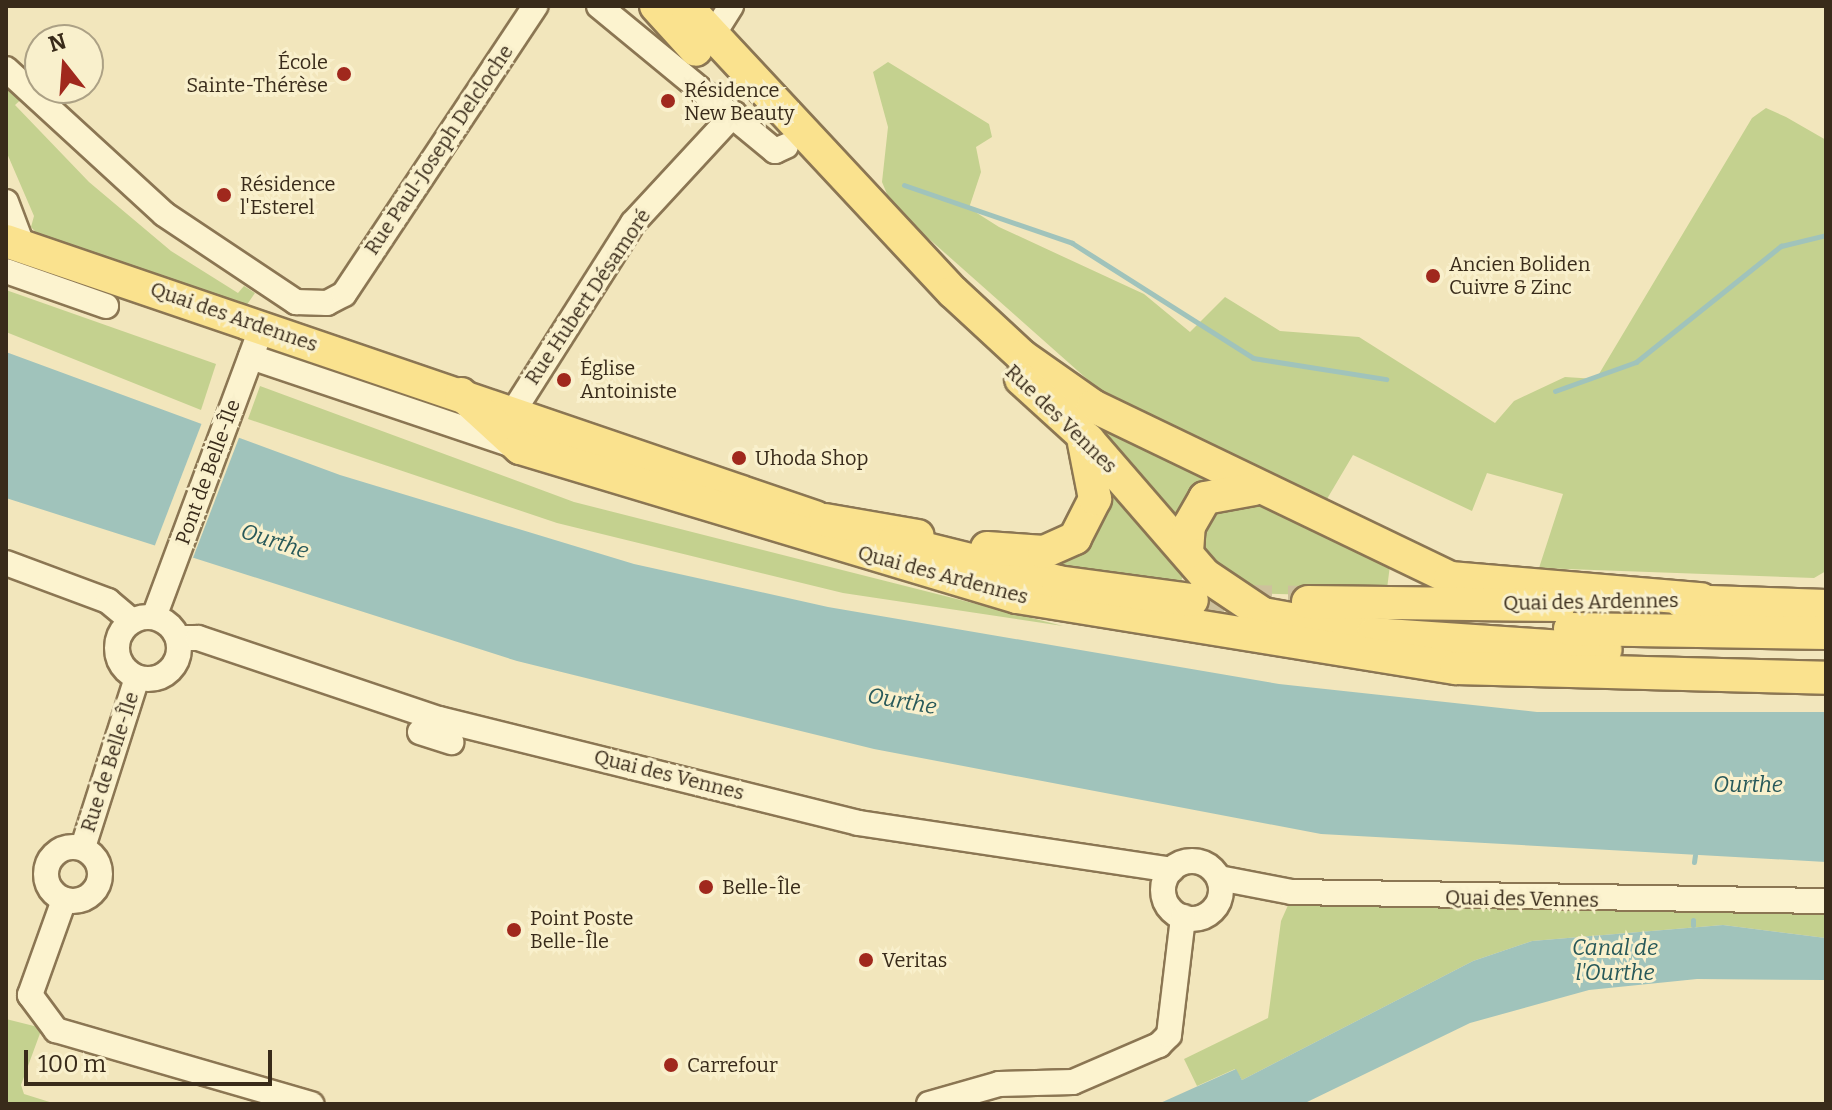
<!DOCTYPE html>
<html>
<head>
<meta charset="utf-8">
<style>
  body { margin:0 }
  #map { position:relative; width:1832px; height:1110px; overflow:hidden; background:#f2e6bc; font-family:Bitter,serif }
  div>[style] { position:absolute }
  .green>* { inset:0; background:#c4d18f }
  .water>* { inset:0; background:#a0c3bb }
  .pier>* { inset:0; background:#f2e6bc; transform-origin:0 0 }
  .stream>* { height:5px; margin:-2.5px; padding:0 2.5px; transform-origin:2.5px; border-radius:2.5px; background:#a0c3bb }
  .major-tunnel>* { height:32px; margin-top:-16px; transform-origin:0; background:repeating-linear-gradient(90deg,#cdc19c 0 32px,transparent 0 48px) }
  .roads { filter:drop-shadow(2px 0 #8b7653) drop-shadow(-2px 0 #8b7653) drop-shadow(0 2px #8b7653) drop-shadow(0 -2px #8b7653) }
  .minor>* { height:24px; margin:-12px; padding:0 12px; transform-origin:12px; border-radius:12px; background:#fcf3cf }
  .minor>.ring { margin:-12px; padding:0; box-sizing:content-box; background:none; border:24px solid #fcf3cf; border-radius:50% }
  .major>* { height:32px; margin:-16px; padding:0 16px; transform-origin:16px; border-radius:16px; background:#fae28e }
  .dots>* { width:22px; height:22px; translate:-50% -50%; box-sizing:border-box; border:4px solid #f9f0cc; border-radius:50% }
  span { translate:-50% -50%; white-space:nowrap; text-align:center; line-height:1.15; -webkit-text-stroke:6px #f9f0cc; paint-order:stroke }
  .poi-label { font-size:20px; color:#392b1a }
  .right { translate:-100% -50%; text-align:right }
  .left { translate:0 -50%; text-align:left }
  .street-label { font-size:20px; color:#392b1a }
  .water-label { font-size:22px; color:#28595a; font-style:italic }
  .frame { position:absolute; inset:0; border:8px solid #392b1a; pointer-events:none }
  .north { position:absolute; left:24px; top:24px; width:80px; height:80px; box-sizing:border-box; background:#f9f0cc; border:2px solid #aca185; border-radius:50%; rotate:343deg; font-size:22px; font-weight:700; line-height:32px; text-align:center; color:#392b1a }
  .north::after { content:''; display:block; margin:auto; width:28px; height:36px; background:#a0281d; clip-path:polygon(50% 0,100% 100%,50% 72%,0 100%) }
  .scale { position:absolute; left:24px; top:1050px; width:248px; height:36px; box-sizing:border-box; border:4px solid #392b1a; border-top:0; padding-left:10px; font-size:24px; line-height:28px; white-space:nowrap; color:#392b1a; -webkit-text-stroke:6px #f9f0cc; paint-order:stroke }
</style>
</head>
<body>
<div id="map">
  <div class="green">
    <div style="clip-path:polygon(888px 62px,989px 124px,992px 137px,976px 147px,981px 172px,969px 208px,999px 227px,1144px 294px,1190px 332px,1225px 297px,1280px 331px,1359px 337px,1495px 423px,1514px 401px,1565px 377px,1596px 379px,1752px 118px,1766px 108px,1786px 117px,1826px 140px,1826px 571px,1814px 578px,1539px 568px,1563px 494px,1487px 473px,1472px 511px,1353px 455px,1311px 526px,1390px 565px,1386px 597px,1240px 593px,1189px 551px,1179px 590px,1011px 563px,1064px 553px,1099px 429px,1116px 432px,1105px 395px,892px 206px,882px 182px,888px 127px,873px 72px)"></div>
    <div style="clip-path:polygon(6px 80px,26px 95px,15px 105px,89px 182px,171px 251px,238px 293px,244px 286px,255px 293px,246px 306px,42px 239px,31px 227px,34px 216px,6px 151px)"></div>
    <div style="clip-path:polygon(6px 290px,216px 364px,201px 410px,6px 332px)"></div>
    <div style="clip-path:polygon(260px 386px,574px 502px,1063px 626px,843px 593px,557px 523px,248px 419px)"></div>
    <div style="clip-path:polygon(1293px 894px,1802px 907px,1826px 913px,1826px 938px,1723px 925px,1532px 941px,1473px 961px,1242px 1080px,1235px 1069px,1197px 1086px,1184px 1059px,1268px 1018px,1281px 921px)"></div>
    <div style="clip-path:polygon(6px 1019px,42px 1028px,21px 1085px,24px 1094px,56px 1104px,6px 1104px)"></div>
  </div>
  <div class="water">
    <div style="clip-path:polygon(6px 352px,340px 475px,634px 564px,828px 607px,1279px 684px,1537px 712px,1826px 712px,1826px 862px,1321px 834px,874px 749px,517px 661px,6px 498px)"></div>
    <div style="clip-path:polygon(1723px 925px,1826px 938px,1826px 980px,1697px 979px,1589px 990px,1470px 1023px,1303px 1104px,1158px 1104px,1236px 1069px,1242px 1080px,1473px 961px,1532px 941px)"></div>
  </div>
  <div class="pier">
    <div style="left:203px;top:420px;width:40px;height:141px;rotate:21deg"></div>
  </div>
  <div class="stream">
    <div style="left:904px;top:185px;width:178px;rotate:19deg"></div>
    <div style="left:1072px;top:243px;width:214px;rotate:32.4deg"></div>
    <div style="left:1253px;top:358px;width:135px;rotate:9deg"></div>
    <div style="left:1555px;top:391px;width:86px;rotate:-19.7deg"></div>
    <div style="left:1636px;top:362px;width:186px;rotate:-38.7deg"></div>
    <div style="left:1781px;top:246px;width:46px;rotate:-13.7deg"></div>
    <div style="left:1694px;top:862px;width:7px;rotate:-82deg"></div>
    <div style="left:1693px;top:925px;width:5px;rotate:-90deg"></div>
  </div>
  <div class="major-tunnel">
    <div style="left:1192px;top:600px;width:116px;rotate:1deg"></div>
  </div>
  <div class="roads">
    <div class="minor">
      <div style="left:599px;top:6px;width:228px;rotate:39.5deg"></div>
      <div style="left:775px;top:151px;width:12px;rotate:-24deg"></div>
      <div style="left:711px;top:38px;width:38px;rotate:-58deg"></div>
      <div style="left:6px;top:69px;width:214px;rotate:42.5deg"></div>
      <div style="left:164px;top:214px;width:159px;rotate:33.7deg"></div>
      <div style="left:296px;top:302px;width:31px;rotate:2deg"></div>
      <div style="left:327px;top:303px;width:19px;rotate:-28deg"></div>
      <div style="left:344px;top:294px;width:346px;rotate:-56.4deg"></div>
      <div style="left:6px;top:202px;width:48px;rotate:69.3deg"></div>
      <div style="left:6px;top:271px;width:106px;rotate:19.3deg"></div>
      <div style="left:251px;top:357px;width:273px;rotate:18.6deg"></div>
      <div style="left:513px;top:412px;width:224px;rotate:-57.6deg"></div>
      <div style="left:633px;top:223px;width:149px;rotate:-47.2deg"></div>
      <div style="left:6px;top:563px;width:109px;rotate:20.4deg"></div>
      <div style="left:108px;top:601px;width:31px;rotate:40deg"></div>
      <div class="ring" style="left:117px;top:617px;width:38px;height:38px"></div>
      <div style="left:154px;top:617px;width:310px;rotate:-69.6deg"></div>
      <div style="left:178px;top:638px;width:20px"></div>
      <div style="left:198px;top:638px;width:254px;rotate:18.6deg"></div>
      <div style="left:439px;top:719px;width:432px;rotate:13.9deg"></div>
      <div style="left:858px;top:823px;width:317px;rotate:8.5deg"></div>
      <div style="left:420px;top:732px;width:33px;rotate:18deg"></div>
      <div class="ring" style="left:46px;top:847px;width:30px;height:30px"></div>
      <div style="left:83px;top:847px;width:177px;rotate:-72.3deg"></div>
      <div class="ring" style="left:1163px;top:861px;width:34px;height:34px"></div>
      <div style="left:1219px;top:878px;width:74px;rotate:10.9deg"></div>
      <div style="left:1292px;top:892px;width:534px;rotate:0.97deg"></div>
      <div style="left:64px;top:900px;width:101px;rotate:109.7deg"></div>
      <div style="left:30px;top:995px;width:44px;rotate:53.4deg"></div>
      <div style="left:56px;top:1030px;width:266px;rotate:16.2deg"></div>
      <div style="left:929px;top:1104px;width:73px;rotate:-15.9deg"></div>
      <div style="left:999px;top:1084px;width:74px;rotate:-1.5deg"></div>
      <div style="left:1073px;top:1082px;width:94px;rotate:-23.3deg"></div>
      <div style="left:1159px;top:1045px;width:14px;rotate:-45deg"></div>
      <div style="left:1169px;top:1035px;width:119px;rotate:-83.2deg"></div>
    </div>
    <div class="major">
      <div style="left:656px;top:6px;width:59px;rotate:47.7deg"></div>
      <div style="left:686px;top:6px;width:391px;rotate:47deg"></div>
      <div style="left:953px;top:292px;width:94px;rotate:42.8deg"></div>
      <div style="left:1022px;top:356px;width:87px;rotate:35.2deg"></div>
      <div style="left:1093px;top:406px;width:396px;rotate:25.7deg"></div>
      <div style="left:1450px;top:578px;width:252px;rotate:4.8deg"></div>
      <div style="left:6px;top:241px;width:855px;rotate:18.84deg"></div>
      <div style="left:1021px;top:379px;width:91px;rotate:42.3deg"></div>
      <div style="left:1088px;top:440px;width:179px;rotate:49.1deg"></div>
      <div style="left:1205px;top:575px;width:70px;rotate:33.9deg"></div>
      <div style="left:1263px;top:614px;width:112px;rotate:10.3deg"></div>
      <div style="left:1373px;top:634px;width:233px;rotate:3.9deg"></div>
      <div style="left:461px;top:394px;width:80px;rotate:42.5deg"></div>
      <div style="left:520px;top:448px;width:519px;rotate:16.69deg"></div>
      <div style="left:1017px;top:597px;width:445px;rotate:9.2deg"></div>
      <div style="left:1456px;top:668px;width:370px;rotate:1.5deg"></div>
      <div style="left:825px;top:520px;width:94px;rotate:9.8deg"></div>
      <div style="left:894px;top:541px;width:169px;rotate:14deg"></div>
      <div style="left:1058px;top:582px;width:135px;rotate:7.7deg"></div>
      <div style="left:987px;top:548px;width:57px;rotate:4deg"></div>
      <div style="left:1044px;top:552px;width:34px;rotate:-24deg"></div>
      <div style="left:1075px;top:538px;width:44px;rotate:-62.9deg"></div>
      <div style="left:1095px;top:499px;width:57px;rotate:-101.1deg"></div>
      <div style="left:1187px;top:552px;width:26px;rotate:-86deg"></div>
      <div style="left:1189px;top:526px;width:32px;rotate:-60deg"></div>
      <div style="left:1205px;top:498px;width:50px;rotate:-10.4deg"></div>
      <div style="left:1681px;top:601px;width:145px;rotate:2deg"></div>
      <div style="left:1308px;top:602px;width:251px;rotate:0.7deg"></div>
      <div style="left:1570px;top:629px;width:256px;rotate:0.9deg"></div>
    </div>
  </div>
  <div class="dots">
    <div style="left:344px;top:74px;background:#a0281d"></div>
    <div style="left:668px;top:101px;background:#a0281d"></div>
    <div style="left:224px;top:195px;background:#a0281d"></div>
    <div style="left:1433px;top:276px;background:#a0281d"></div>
    <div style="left:564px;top:380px;background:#a0281d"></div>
    <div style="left:739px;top:458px;background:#a0281d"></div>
    <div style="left:706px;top:887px;background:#a0281d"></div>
    <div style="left:514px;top:930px;background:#a0281d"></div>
    <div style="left:866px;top:960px;background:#a0281d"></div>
    <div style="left:671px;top:1065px;background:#a0281d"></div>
  </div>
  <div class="poi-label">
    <span class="right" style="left:328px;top:74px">École<br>Sainte-Thérèse</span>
    <span class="left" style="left:684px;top:102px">Résidence<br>New Beauty</span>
    <span class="left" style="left:240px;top:196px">Résidence<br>l'Esterel</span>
    <span class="left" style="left:1449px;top:276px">Ancien Boliden<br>Cuivre &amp; Zinc</span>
    <span class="left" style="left:580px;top:380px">Église<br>Antoiniste</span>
    <span class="left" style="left:755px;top:458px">Uhoda Shop</span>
    <span class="left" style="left:722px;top:887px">Belle-Île</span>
    <span class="left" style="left:530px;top:930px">Point Poste<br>Belle-Île</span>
    <span class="left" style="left:882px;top:960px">Veritas</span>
    <span class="left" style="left:687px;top:1065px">Carrefour</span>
  </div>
  <div class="street-label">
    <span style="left:439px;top:150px;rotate:-56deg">Rue Paul-Joseph Delcloche</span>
    <span style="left:588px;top:297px;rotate:-56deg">Rue Hubert Désamoré</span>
    <span style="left:234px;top:317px;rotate:19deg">Quai des Ardennes</span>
    <span style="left:1061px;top:419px;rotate:44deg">Rue des Vennes</span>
    <span style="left:208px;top:472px;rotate:-70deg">Pont de Belle-Île</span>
    <span style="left:943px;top:575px;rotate:15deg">Quai des Ardennes</span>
    <span style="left:1591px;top:602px;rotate:-1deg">Quai des Ardennes</span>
    <span style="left:110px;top:762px;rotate:-72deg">Rue de Belle-Île</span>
    <span style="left:669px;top:775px;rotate:14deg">Quai des Vennes</span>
    <span style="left:1522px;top:899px;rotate:1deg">Quai des Vennes</span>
  </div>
  <div class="water-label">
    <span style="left:275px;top:541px;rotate:18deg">Ourthe</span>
    <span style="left:902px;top:701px;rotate:10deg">Ourthe</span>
    <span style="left:1748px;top:785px">Ourthe</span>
    <span style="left:1615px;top:960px">Canal de<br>l'Ourthe</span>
  </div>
  <div class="frame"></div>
  <div class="north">N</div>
  <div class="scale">100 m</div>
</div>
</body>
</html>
